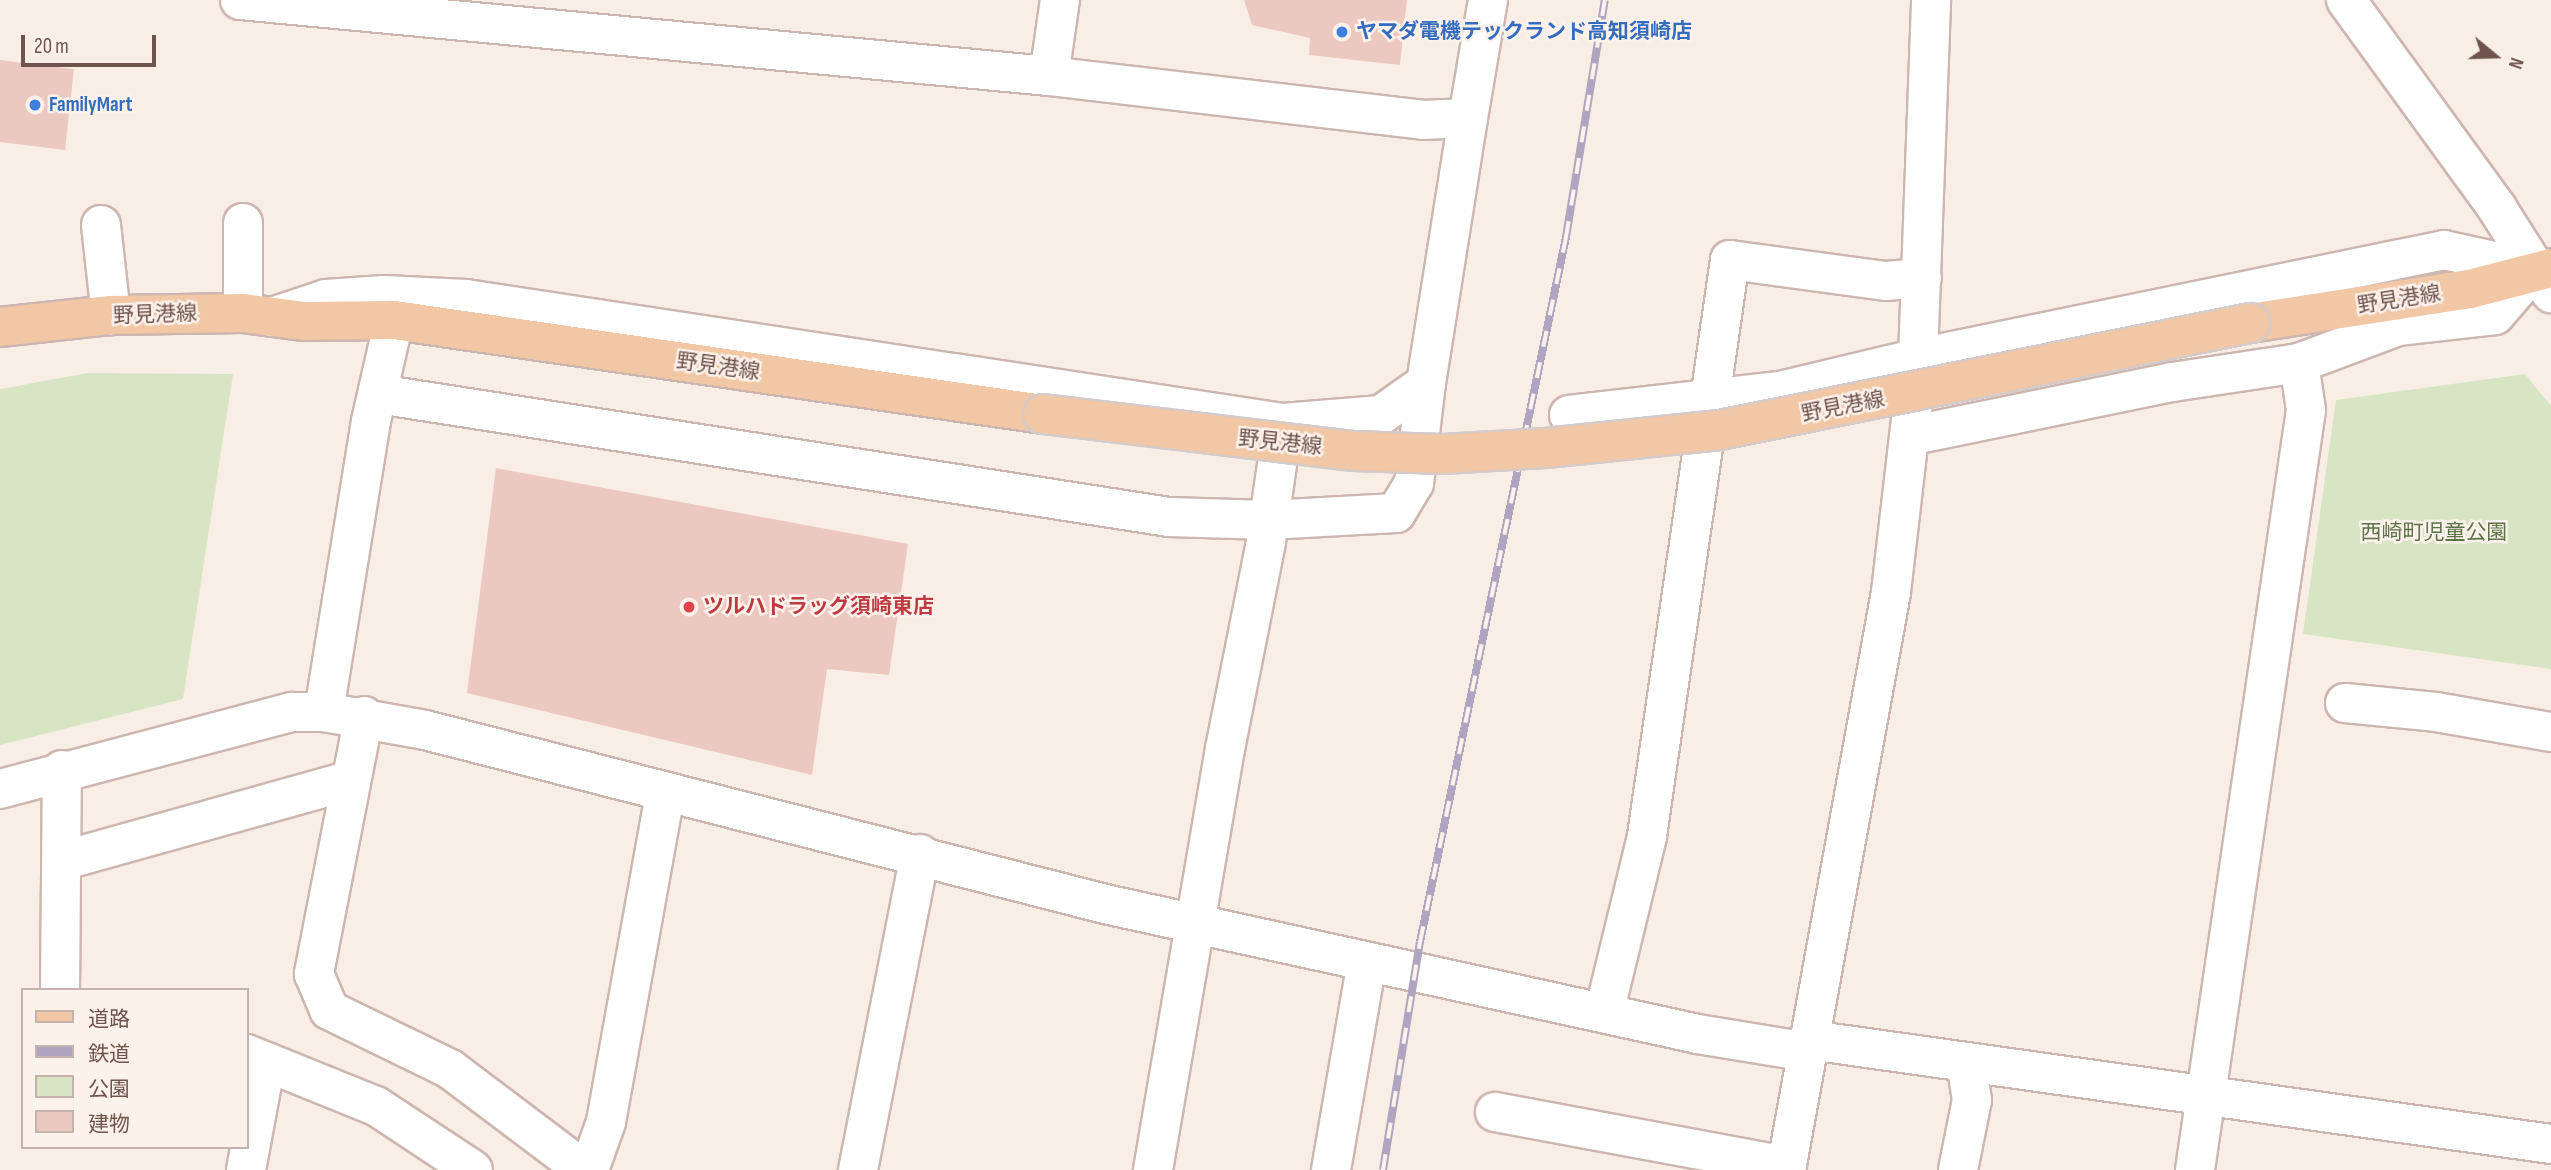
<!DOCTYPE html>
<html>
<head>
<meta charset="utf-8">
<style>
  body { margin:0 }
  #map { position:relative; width:2551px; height:1170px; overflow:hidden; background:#f9eee5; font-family:"Sofia Sans Condensed","Noto Sans JP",sans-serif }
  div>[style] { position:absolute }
  .green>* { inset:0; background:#d8e5c5 }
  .building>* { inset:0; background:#ecc9c0 }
  .roads { filter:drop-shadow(2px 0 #ccb7b0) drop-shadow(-2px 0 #ccb7b0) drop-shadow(0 2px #ccb7b0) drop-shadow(0 -2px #ccb7b0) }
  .minor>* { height:38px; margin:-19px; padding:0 19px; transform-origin:19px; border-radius:19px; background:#fff }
  .major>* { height:38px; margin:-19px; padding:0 19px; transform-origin:19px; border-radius:19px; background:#f1c7a5 }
  .rail>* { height:8px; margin-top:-4px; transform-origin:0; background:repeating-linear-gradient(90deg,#fdf2eb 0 16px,#afa5c1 0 32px); box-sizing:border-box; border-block:2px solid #afa5c1 }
  .bridges { filter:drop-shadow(2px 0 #d4cbca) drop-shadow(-2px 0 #d4cbca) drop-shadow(0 2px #d4cbca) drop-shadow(0 -2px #d4cbca) }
  .major-bridge>* { height:38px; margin:-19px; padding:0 19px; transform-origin:19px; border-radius:19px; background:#f1c7a5 }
  .dots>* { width:19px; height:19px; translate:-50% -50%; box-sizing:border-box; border:4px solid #fdf2eb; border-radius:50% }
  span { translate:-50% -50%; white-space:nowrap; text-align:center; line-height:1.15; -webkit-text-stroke:5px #fdf2eb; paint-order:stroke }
  .shop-label { font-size:21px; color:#366cbe; font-weight:700 }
  .left { translate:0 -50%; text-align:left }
  .street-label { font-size:21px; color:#6f534d }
  .park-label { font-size:21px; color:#5c7447 }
  .health-label { font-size:21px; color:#be3a42; font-weight:700 }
  .legend { position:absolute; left:21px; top:988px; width:228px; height:161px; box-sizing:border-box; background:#fdf2eb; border:2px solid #c4b2ac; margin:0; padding:9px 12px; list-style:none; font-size:21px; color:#6f534d }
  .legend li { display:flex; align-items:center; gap:14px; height:35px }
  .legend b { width:35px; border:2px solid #c4b2ac }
  .north { position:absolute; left:2460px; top:21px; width:70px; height:70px; -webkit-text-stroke:5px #fdf2eb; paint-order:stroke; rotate:109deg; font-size:19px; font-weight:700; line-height:28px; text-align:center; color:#6f534d }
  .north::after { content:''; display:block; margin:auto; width:24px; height:32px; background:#6f534d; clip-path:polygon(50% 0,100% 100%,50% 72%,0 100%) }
  .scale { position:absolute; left:21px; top:35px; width:135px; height:32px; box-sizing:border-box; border:4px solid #6f534d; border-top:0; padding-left:9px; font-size:21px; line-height:24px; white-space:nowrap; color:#6f534d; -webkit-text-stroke:5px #fdf2eb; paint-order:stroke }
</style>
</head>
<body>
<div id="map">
  <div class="green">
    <div style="clip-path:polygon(88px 373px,233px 374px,183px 699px,0 745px,0 389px)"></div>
    <div style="clip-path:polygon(2525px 374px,2551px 406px,2551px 669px,2303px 634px,2336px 400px)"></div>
  </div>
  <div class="building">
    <div style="clip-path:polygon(1244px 0,1407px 0,1400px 65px,1309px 55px,1310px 38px,1252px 25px)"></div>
    <div style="clip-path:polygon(0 60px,74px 69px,65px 150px,0 142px)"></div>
    <div style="clip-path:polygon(496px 468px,908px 544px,889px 675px,827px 669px,812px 775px,467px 693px)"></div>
  </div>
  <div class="roads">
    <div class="minor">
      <div style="left:240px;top:0;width:813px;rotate:5.37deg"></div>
      <div style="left:1049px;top:76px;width:377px;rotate:6.7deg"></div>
      <div style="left:1423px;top:120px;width:45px;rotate:-2.5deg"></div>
      <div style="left:1468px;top:118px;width:268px;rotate:99deg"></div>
      <div style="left:2346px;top:0;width:257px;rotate:54deg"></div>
      <div style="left:2497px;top:208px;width:101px;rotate:57.6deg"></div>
      <div style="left:1049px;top:76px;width:77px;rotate:-81.8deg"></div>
      <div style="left:1468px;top:118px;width:120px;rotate:-80.4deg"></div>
      <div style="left:101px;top:225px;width:91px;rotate:83.7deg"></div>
      <div style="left:243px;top:313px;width:90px;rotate:-90deg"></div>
      <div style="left:272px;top:317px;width:57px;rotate:-18.4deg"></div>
      <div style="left:326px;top:299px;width:58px;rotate:-3.9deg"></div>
      <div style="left:384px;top:295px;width:82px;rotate:2.8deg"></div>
      <div style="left:466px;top:299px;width:826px;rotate:8.63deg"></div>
      <div style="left:1283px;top:423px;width:98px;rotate:-4.7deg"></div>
      <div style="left:1381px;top:415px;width:55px;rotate:-35.4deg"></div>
      <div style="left:1426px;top:383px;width:101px;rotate:96.8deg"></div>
      <div style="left:1414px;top:483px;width:35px;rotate:121deg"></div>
      <div style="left:1396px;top:513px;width:128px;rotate:176.9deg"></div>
      <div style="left:1268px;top:520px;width:99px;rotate:-178.3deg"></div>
      <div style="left:1169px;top:517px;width:801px;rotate:-171.16deg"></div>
      <div style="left:394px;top:320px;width:104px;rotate:102.8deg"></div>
      <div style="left:371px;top:421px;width:295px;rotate:99.2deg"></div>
      <div style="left:324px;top:712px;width:103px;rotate:10.1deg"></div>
      <div style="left:425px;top:730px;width:702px;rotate:14.35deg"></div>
      <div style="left:1105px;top:904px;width:607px;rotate:12.37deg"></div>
      <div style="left:1698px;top:1034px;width:111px;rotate:9.3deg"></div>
      <div style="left:1569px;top:415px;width:212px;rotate:-6.5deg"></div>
      <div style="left:1780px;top:391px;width:142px;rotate:-13.4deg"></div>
      <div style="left:1918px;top:358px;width:537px;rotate:-11.6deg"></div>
      <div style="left:2444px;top:250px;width:92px;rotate:12.5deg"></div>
      <div style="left:2534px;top:270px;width:60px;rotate:130.9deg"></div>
      <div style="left:2495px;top:315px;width:98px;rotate:173.5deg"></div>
      <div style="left:2398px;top:326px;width:106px;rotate:159.5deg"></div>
      <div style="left:2299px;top:363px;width:128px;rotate:171.5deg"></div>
      <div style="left:2172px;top:382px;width:268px;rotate:168.4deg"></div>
      <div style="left:2345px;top:703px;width:91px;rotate:5.6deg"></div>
      <div style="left:2436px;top:712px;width:117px;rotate:9.9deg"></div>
      <div style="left:364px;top:716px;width:263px;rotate:101deg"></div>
      <div style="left:314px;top:974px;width:39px;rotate:67deg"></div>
      <div style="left:329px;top:1010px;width:135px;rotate:26deg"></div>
      <div style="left:450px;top:1069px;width:168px;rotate:37deg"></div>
      <div style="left:0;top:789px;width:302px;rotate:-14.8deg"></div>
      <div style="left:292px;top:712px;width:32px"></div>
      <div style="left:65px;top:860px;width:297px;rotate:-15.6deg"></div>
      <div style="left:60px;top:990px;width:220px;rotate:-89.5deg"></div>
      <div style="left:1604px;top:1013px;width:182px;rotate:-76.3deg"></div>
      <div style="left:1647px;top:836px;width:582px;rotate:-81.8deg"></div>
      <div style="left:1730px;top:260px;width:157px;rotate:7.7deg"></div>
      <div style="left:1886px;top:281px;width:36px;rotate:-5deg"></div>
      <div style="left:1810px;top:1040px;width:748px;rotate:7.99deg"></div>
      <div style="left:247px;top:1054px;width:139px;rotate:22deg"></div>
      <div style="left:376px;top:1106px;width:116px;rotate:33.4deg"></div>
      <div style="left:1495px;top:1112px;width:297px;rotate:10.5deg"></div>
      <div style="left:246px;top:1170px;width:110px;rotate:-79.5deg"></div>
      <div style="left:589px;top:1170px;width:51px;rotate:-70.5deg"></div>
      <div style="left:606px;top:1122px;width:333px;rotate:-79.8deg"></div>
      <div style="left:858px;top:1170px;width:322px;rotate:-78.9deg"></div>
      <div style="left:1153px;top:1170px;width:427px;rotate:-80.3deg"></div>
      <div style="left:1225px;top:749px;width:212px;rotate:-78.8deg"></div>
      <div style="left:1266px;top:541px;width:119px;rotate:-81.8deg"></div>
      <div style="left:1331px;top:1170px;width:211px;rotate:-80.2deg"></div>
      <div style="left:1786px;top:1170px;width:587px;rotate:-79.7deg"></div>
      <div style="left:1891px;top:592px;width:236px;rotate:-83.4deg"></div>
      <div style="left:1918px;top:358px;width:358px;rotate:-87.9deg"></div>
      <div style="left:1958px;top:1170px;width:71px;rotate:-78.7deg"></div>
      <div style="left:1972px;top:1100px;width:37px;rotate:-99deg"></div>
      <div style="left:2195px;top:1170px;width:768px;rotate:-81.69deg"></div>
      <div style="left:2306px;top:410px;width:48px;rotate:-98.5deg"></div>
    </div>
    <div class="major">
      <div style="left:2250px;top:323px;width:223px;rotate:-8.8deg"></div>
      <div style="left:2470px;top:289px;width:84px;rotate:-14.5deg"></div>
      <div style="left:0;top:327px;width:112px;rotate:-6.2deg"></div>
      <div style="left:111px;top:315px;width:132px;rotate:-0.9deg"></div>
      <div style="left:243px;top:313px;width:62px;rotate:7.5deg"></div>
      <div style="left:304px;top:321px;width:90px;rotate:-0.6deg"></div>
      <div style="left:394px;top:320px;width:656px;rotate:8.24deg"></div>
    </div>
  </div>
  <div class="rail">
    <div style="left:1383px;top:1170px;width:231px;rotate:-80.8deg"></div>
    <div style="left:1420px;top:942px;width:720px;rotate:-78.3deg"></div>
    <div style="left:1566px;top:237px;width:240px;rotate:-80.7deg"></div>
  </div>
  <div class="bridges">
    <div class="major-bridge">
      <div style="left:1043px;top:414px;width:313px;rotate:6.8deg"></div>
      <div style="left:1354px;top:451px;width:88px;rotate:2deg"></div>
      <div style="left:1442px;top:454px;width:104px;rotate:-3.3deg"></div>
      <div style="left:1546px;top:448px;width:175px;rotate:-5.9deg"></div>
      <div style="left:1720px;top:430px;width:541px;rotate:-11.41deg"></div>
    </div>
  </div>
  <div class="dots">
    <div style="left:1342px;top:32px;background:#3f7fe0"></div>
    <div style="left:35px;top:105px;background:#3f7fe0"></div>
    <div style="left:689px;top:607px;background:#e0444e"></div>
  </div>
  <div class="shop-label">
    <span class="left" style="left:1356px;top:32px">ヤマダ電機テックランド高知須崎店</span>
    <span class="left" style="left:49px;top:105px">FamilyMart</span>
  </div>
  <div class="street-label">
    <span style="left:2399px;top:300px;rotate:-9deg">野見港線</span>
    <span style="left:155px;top:315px;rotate:-2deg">野見港線</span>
    <span style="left:718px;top:367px;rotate:8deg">野見港線</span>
    <span style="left:1843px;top:407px;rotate:-11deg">野見港線</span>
    <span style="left:1280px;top:443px;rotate:6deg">野見港線</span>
  </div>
  <div class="park-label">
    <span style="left:2434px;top:533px">西崎町児童公園</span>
  </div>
  <div class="health-label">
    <span class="left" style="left:703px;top:607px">ツルハドラッグ須崎東店</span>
  </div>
  <ul class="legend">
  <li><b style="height:9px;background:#f1c7a5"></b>道路</li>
  <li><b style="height:9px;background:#afa5c1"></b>鉄道</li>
  <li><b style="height:19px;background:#d8e5c5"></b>公園</li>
  <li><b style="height:19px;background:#ecc9c0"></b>建物</li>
  </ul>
  <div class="north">N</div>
  <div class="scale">20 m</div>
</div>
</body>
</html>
